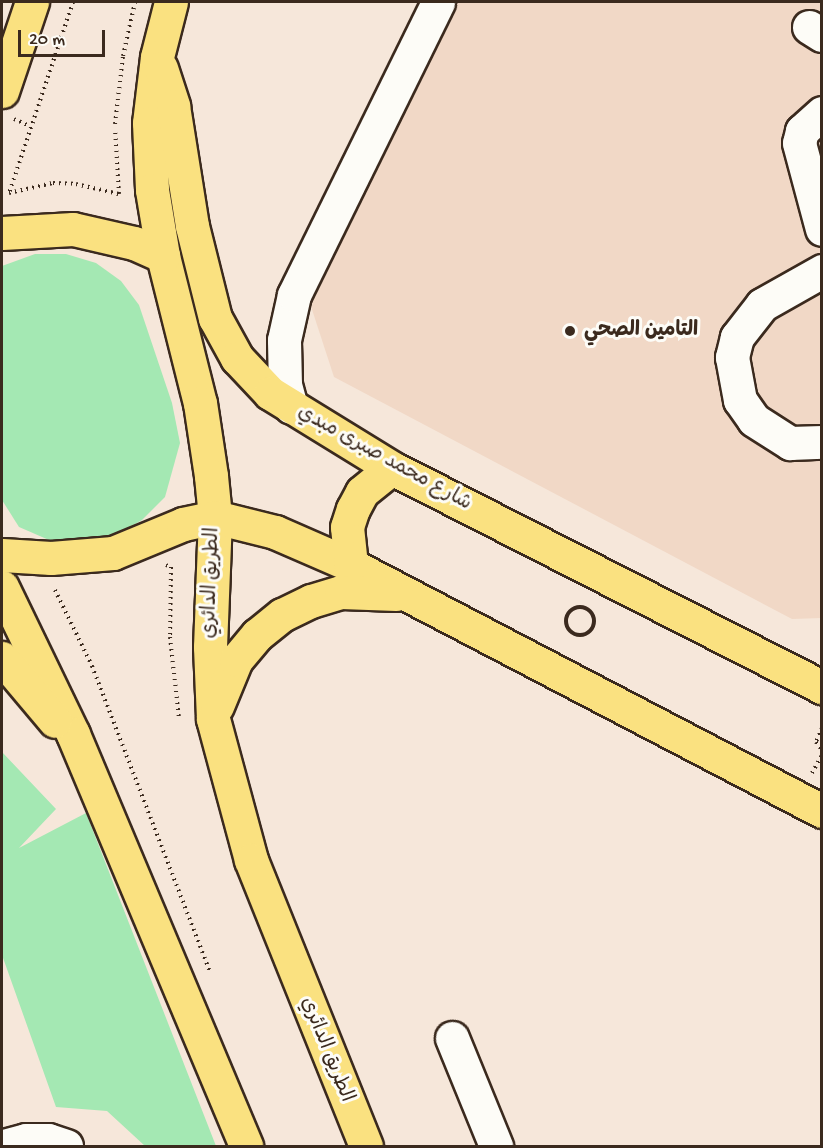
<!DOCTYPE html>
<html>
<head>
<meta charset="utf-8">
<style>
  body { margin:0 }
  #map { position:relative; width:823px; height:1148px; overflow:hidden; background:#f6e7da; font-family:"Gochi Hand","Playpen Sans Arabic",sans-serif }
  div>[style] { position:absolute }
  .built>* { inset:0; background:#f1d8c6 }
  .green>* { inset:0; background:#a4e8b3 }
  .path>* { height:4px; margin-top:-2px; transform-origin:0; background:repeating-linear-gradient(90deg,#3b2a1e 0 1.5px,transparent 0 6px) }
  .path>.ring { margin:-2px; padding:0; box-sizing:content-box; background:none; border:4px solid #3b2a1e; border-radius:50% }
  .roads { filter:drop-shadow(2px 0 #3b2a1e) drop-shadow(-2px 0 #3b2a1e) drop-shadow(0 2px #3b2a1e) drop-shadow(0 -2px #3b2a1e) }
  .minor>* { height:33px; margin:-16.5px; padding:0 16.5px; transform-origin:16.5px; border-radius:16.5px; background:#fdfcf7 }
  .major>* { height:33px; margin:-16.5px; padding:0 16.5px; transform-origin:16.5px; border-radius:16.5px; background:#fae180 }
  .dots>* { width:16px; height:16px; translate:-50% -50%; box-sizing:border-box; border:3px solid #fdfcf7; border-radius:50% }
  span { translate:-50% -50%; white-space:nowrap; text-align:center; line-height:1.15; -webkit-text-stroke:6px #fdfcf7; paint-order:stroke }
  .poi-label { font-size:20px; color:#3b2a1e; font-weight:700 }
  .left { translate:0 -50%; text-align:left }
  .street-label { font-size:20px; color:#3b2a1e }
  .frame { position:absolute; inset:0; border:3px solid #3b2a1e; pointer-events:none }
  .scale { position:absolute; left:18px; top:30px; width:87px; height:27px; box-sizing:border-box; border:3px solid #3b2a1e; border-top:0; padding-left:8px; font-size:18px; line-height:21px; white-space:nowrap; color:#3b2a1e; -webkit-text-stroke:4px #fdfcf7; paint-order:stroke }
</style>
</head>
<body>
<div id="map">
  <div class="built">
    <div style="clip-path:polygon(443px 2px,821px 2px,821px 618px,792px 619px,334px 377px,304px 285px)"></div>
  </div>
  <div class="green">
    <div style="clip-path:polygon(35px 254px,66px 254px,96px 263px,121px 281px,139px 305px,172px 403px,180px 443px,165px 497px,142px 520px,114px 536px,81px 543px,49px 540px,19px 527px,2px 500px,2px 266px)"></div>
    <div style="clip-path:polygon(2px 752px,56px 809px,19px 848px,86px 813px,216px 1146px,145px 1146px,107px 1111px,56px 1107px,2px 955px)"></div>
  </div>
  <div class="path">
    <div style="left:73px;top:2px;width:201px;rotate:108.5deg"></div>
    <div style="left:9px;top:193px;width:45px;rotate:-12.8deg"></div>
    <div style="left:53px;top:183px;width:23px;rotate:2deg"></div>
    <div style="left:76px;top:184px;width:44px;rotate:13.1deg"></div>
    <div style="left:119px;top:194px;width:63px;rotate:-93.6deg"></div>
    <div style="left:14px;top:119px;width:17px;rotate:24deg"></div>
    <div style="left:115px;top:124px;width:68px;rotate:-83.3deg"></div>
    <div style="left:123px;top:56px;width:55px;rotate:-77.5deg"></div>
    <div style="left:166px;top:565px;width:5px;rotate:22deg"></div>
    <div style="left:171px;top:567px;width:70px;rotate:90.8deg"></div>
    <div style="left:170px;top:637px;width:82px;rotate:83.7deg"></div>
    <div style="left:55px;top:590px;width:85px;rotate:64deg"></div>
    <div style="left:92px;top:666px;width:326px;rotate:68.9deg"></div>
    <div class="ring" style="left:566px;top:607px;width:24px;height:24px"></div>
    <div style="left:822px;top:728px;width:15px;rotate:113deg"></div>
    <div style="left:816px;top:742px;width:10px;rotate:53deg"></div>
    <div style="left:812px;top:773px;width:21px;rotate:-61deg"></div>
  </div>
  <div class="roads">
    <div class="minor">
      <div style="left:809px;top:27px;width:15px;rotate:32deg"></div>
      <div style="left:822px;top:113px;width:27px;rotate:138deg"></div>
      <div style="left:802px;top:131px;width:12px;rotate:104deg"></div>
      <div style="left:799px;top:143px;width:89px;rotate:75deg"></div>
      <div style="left:822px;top:271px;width:69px;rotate:150.5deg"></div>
      <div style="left:762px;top:305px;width:41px;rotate:128deg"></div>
      <div style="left:737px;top:337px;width:21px;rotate:104deg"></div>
      <div style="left:732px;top:357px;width:44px;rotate:79.5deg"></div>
      <div style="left:740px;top:400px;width:24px;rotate:55deg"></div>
      <div style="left:754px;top:420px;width:43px;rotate:32.6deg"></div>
      <div style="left:790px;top:443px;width:32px;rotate:-2deg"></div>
      <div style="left:291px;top:407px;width:23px;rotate:-105deg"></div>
      <div style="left:285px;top:385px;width:45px;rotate:-91.3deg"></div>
      <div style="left:284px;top:340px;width:46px;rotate:-77.5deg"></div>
      <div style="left:294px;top:295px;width:326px;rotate:-63.8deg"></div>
      <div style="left:452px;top:1038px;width:117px;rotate:67.8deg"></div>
      <div style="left:4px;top:1146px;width:23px;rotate:-15deg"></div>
      <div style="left:26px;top:1140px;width:22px"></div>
      <div style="left:48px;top:1140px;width:19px;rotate:18deg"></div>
    </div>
    <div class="major">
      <div style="left:171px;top:2px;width:57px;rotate:104.3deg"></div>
      <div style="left:157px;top:57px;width:66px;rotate:96.9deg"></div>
      <div style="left:149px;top:123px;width:67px;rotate:87.4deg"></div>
      <div style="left:152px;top:190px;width:67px;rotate:80.5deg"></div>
      <div style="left:163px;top:256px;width:152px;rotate:75.9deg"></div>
      <div style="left:200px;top:403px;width:74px;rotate:81.4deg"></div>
      <div style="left:211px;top:476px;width:41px;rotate:84.4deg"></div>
      <div style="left:215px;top:517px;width:130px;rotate:92.2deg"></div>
      <div style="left:210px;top:647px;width:72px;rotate:87.6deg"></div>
      <div style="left:213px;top:719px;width:146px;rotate:74.9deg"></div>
      <div style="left:251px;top:860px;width:308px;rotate:68.1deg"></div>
      <div style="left:161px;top:68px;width:40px;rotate:72deg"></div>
      <div style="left:173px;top:106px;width:121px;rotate:81deg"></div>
      <div style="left:192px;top:226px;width:95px;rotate:76deg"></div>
      <div style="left:215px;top:318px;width:46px;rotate:61.2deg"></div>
      <div style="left:237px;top:358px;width:48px;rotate:46.7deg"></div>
      <div style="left:270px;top:393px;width:143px;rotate:31.6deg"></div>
      <div style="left:392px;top:468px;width:483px;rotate:27deg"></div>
      <div style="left:2px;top:91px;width:94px;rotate:-71.4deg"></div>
      <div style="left:2px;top:233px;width:71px;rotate:-3.2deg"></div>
      <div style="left:73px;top:229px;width:63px;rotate:12.9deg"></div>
      <div style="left:134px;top:243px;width:32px;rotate:24deg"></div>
      <div style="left:2px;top:555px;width:49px;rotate:3.5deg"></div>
      <div style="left:51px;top:558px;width:62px;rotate:-4.6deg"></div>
      <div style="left:113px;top:553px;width:76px;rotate:-22.5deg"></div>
      <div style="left:183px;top:524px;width:33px;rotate:-12deg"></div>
      <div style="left:215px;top:517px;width:62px;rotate:14deg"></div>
      <div style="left:275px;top:532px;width:83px;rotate:23.5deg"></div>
      <div style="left:351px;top:565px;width:531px;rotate:27.58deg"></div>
      <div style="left:351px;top:565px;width:38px;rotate:-96deg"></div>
      <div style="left:347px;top:527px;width:19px;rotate:-72deg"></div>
      <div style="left:353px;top:509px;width:19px;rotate:-62deg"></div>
      <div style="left:362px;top:492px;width:38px;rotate:-39deg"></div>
      <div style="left:2px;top:587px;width:163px;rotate:64.2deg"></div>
      <div style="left:73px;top:734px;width:447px;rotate:67.2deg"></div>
      <div style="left:2px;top:658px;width:82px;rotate:49.9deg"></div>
      <div style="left:217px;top:706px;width:50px;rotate:-67.6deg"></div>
      <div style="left:236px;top:660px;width:33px;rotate:-50deg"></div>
      <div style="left:257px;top:635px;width:32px;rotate:-39deg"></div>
      <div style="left:282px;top:615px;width:32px;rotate:-26deg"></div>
      <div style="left:311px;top:601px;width:31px;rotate:-17deg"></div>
      <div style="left:341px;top:592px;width:55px;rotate:2.1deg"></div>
    </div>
  </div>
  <div class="dots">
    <div style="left:570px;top:331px;background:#3b2a1e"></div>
  </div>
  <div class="poi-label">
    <span class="left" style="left:584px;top:331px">التامين الصحي</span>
  </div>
  <div class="street-label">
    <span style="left:384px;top:459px;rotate:29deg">شارع محمد صبرى مبدي</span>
    <span style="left:212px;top:583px;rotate:-88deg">الطريق الدائري</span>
    <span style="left:326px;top:1050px;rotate:68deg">الطريق الدائري</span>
  </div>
  <div class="frame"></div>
  <div class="scale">20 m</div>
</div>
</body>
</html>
